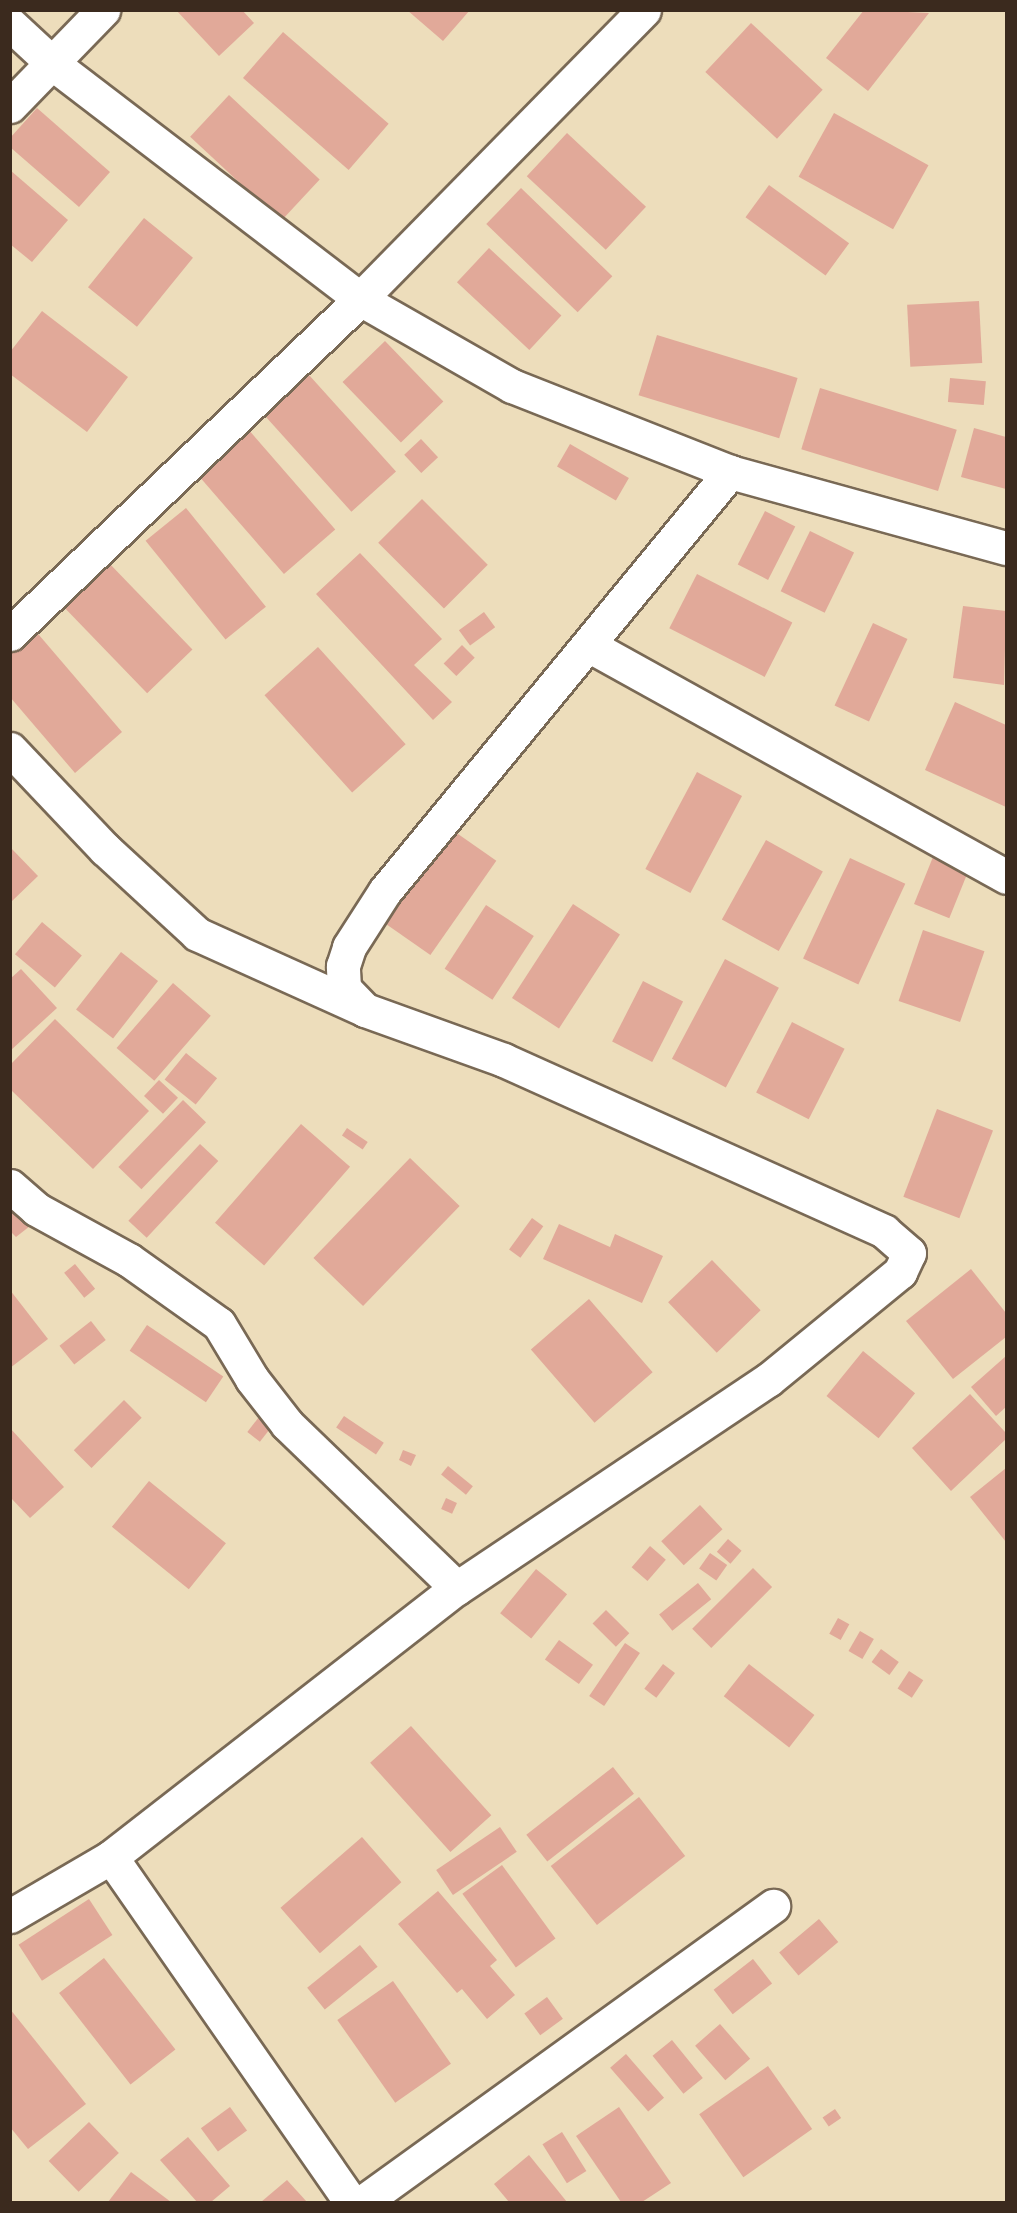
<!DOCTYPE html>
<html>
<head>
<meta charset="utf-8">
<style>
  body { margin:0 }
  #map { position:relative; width:1017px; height:2213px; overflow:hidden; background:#edddbb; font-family:"Patrick Hand",sans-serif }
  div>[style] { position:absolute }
  .building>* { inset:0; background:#e1a999; transform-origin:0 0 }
  .roads { filter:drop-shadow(2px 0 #796955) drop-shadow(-2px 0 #796955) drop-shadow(0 2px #796955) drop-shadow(0 -2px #796955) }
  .street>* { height:33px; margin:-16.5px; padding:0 16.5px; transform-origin:16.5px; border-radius:16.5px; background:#fff }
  span { translate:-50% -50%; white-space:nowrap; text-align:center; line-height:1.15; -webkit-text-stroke:6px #f6f6f2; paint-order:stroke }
  .frame { position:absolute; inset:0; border:12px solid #3b2a1e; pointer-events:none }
</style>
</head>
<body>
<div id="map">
  <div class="building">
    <div style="clip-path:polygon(176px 10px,242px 10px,254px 23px,219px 56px)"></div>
    <div style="clip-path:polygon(407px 10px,470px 10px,443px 41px)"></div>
    <div style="clip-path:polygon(864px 10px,929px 13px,868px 91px,826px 58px)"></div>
    <div style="left:751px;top:23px;width:98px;height:67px;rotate:43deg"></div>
    <div style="left:283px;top:32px;width:140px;height:61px;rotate:41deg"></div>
    <div style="left:229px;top:95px;width:124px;height:57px;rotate:43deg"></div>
    <div style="clip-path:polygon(37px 108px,110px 172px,79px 207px,10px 147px,10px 138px)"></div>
    <div style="left:834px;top:113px;width:108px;height:73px;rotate:29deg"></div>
    <div style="left:567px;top:133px;width:108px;height:59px;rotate:43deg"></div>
    <div style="clip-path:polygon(10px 170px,68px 220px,32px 262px,10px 244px)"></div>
    <div style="left:769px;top:185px;width:99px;height:40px;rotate:36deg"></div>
    <div style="left:521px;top:188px;width:127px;height:50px;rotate:44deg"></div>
    <div style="left:144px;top:218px;width:63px;height:89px;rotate:39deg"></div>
    <div style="left:489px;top:248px;width:99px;height:47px;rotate:43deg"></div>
    <div style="left:979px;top:301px;width:62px;height:72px;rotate:87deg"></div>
    <div style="clip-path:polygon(42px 311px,128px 377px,87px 432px,10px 374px,10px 352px)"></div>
    <div style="left:657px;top:335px;width:147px;height:63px;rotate:17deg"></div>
    <div style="left:385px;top:341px;width:84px;height:59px;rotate:46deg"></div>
    <div style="left:309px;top:375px;width:130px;height:60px;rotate:48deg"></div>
    <div style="left:950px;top:378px;width:36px;height:24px;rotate:5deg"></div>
    <div style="left:820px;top:388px;width:143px;height:64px;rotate:17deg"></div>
    <div style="clip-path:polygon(974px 428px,1006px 437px,1006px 489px,961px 477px)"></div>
    <div style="left:248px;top:429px;width:133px;height:68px;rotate:49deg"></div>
    <div style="left:421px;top:439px;width:25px;height:23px;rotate:47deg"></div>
    <div style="left:570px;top:444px;width:68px;height:26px;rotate:30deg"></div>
    <div style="left:422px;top:499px;width:93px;height:62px;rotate:45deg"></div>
    <div style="left:186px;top:508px;width:127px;height:52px;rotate:51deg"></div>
    <div style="left:765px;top:511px;width:34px;height:60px;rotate:27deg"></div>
    <div style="left:810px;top:531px;width:49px;height:67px;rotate:26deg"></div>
    <div style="clip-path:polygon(360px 553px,442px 639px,414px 665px,452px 702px,433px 720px,316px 594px)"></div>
    <div style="left:107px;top:561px;width:123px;height:63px;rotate:46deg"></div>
    <div style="left:697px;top:574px;width:107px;height:61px;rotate:27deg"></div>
    <div style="clip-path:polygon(963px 606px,1006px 611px,1004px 685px,953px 678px)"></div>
    <div style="left:484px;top:612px;width:19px;height:31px;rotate:54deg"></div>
    <div style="left:873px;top:623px;width:38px;height:91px;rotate:25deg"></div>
    <div style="clip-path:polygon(33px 628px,122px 732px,75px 773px,10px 697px,10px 647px)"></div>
    <div style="left:462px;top:645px;width:18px;height:26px;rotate:45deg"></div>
    <div style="left:318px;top:647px;width:131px;height:72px;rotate:48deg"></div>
    <div style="clip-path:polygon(955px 702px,1006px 725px,1006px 807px,925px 770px)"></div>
    <div style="left:697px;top:772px;width:51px;height:110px;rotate:28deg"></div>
    <div style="left:448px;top:827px;width:59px;height:115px;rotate:35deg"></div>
    <div style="left:766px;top:840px;width:65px;height:91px;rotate:29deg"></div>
    <div style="clip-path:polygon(10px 847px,38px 876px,10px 903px)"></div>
    <div style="left:935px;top:852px;width:38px;height:56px;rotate:22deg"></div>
    <div style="left:850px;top:858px;width:61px;height:111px;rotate:25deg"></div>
    <div style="left:573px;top:904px;width:56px;height:112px;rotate:33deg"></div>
    <div style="left:486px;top:905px;width:57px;height:76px;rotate:33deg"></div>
    <div style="left:42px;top:922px;width:52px;height:42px;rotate:40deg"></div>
    <div style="left:923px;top:930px;width:65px;height:75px;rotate:19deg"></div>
    <div style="left:121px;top:952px;width:47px;height:73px;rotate:38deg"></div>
    <div style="left:725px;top:959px;width:61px;height:113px;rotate:28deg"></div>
    <div style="clip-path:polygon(21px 969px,57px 1008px,10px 1051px,10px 979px)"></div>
    <div style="left:643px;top:981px;width:45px;height:68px;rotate:27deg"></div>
    <div style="left:173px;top:983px;width:50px;height:86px;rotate:41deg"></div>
    <div style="clip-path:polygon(55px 1019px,149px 1111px,93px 1169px,10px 1089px,10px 1065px)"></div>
    <div style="left:792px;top:1022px;width:59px;height:79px;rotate:27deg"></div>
    <div style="left:186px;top:1053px;width:40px;height:34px;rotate:39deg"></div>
    <div style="left:159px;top:1080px;width:26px;height:22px;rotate:43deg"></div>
    <div style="left:183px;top:1100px;width:32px;height:93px;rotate:44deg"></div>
    <div style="left:937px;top:1109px;width:60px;height:94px;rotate:21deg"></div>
    <div style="left:301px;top:1124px;width:65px;height:131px;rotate:41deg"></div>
    <div style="left:347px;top:1128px;width:25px;height:9px;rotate:34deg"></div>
    <div style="left:200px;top:1144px;width:25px;height:105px;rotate:43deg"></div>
    <div style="left:410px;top:1158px;width:69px;height:139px;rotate:44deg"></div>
    <div style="clip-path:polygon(12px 1205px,30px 1226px,16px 1237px,10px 1231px)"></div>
    <div style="left:532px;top:1218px;width:14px;height:39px;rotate:36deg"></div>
    <div style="clip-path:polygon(559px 1224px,610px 1247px,615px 1234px,663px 1256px,642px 1303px,543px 1259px)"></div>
    <div style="left:712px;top:1260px;width:70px;height:61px;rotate:46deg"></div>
    <div style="left:75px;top:1264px;width:32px;height:14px;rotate:51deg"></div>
    <div style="clip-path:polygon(971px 1269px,1006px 1313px,1006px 1337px,953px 1379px,906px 1321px)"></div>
    <div style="clip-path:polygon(10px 1290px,48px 1339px,10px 1368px)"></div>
    <div style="left:589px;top:1299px;width:97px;height:77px;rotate:49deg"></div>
    <div style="left:91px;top:1321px;width:24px;height:40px;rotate:52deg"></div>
    <div style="left:147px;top:1325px;width:92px;height:31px;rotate:34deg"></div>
    <div style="left:863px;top:1351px;width:67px;height:58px;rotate:39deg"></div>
    <div style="clip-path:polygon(1006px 1356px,1006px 1407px,996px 1416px,971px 1387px)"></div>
    <div style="clip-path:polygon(970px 1394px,1006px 1433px,1006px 1439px,951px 1491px,912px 1448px)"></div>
    <div style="left:124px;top:1400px;width:25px;height:71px;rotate:45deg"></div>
    <div style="left:344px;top:1416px;width:48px;height:14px;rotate:34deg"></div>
    <div style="left:259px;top:1417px;width:16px;height:19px;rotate:38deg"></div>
    <div style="clip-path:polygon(10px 1428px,64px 1487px,30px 1518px,10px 1497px)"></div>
    <div style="clip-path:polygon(403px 1450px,416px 1455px,411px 1466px,399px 1460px)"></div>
    <div style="left:448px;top:1466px;width:32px;height:11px;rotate:39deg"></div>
    <div style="clip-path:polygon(1006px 1468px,1006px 1542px,970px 1497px)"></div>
    <div style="left:149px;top:1481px;width:99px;height:59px;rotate:39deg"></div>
    <div style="left:446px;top:1498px;width:12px;height:12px;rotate:24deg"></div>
    <div style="left:700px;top:1505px;width:33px;height:53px;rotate:47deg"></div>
    <div style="left:728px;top:1539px;width:18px;height:17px;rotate:41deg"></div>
    <div style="left:650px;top:1546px;width:21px;height:28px;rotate:41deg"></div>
    <div style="left:710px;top:1553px;width:21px;height:19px;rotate:35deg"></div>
    <div style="left:753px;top:1568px;width:27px;height:86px;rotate:45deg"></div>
    <div style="left:536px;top:1569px;width:40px;height:57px;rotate:39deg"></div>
    <div style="left:698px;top:1583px;width:21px;height:50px;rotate:51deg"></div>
    <div style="left:606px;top:1610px;width:33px;height:19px;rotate:45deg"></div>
    <div style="left:838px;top:1618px;width:13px;height:18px;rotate:29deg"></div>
    <div style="left:860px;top:1631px;width:16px;height:23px;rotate:30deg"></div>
    <div style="left:559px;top:1640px;width:42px;height:24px;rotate:36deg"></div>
    <div style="left:625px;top:1643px;width:18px;height:64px;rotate:34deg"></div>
    <div style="left:881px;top:1649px;width:22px;height:16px;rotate:36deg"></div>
    <div style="left:663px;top:1664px;width:15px;height:31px;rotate:37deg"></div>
    <div style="left:749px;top:1664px;width:83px;height:41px;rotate:38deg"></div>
    <div style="left:909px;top:1671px;width:17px;height:21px;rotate:33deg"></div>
    <div style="left:411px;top:1726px;width:120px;height:55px;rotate:48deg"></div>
    <div style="left:613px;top:1767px;width:34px;height:110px;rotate:52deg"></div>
    <div style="left:639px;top:1797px;width:75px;height:112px;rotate:52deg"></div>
    <div style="left:500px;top:1827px;width:30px;height:77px;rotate:56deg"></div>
    <div style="left:362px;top:1837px;width:60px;height:108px;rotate:49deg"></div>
    <div style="left:502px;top:1865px;width:91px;height:49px;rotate:54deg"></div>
    <div style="clip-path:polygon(438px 1891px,497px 1960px,490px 1966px,515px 1995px,487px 2019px,462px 1989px,457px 1993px,398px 1924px)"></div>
    <div style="left:89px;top:1899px;width:43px;height:84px;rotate:57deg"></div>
    <div style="left:819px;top:1919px;width:30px;height:52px;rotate:50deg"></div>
    <div style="left:360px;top:1945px;width:28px;height:68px;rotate:51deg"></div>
    <div style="left:104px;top:1958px;width:116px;height:57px;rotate:52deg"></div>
    <div style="left:753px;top:1959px;width:31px;height:50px;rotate:52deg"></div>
    <div style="left:393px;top:1981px;width:101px;height:68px;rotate:55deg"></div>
    <div style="left:547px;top:1997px;width:27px;height:28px;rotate:54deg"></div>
    <div style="clip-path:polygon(10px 2009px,86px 2104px,28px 2149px,10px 2127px)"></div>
    <div style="left:720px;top:2024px;width:46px;height:33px;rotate:49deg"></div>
    <div style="left:672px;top:2040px;width:49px;height:25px;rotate:51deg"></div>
    <div style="left:626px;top:2054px;width:58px;height:21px;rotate:49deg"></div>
    <div style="left:768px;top:2066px;width:77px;height:84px;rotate:55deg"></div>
    <div style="left:230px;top:2107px;width:29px;height:36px;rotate:54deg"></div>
    <div style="clip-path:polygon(619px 2107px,671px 2183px,642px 2202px,621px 2202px,576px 2136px)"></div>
    <div style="left:835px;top:2109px;width:11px;height:15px;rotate:56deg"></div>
    <div style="left:89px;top:2122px;width:43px;height:56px;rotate:46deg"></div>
    <div style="left:562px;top:2132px;width:46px;height:23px;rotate:58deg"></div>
    <div style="clip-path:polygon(188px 2137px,230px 2186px,211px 2202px,197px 2202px,160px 2160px)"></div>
    <div style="clip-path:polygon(529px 2155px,567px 2202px,509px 2202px,494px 2184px)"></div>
    <div style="clip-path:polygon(131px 2172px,171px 2202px,108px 2202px)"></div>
    <div style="clip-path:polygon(287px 2180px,307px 2202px,261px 2202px)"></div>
  </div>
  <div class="roads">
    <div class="street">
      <div style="left:10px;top:24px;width:59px;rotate:42.9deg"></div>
      <div style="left:53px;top:64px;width:387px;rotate:37.4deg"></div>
      <div style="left:360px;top:299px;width:175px;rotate:29.8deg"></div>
      <div style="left:512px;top:386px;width:234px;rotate:21.5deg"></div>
      <div style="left:730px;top:472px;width:286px;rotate:15.4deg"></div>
      <div style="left:10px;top:106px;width:134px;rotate:-45.9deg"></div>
      <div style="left:10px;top:634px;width:484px;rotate:-43.7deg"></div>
      <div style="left:360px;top:299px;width:405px;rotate:-45.5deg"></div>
      <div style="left:590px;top:646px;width:476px;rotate:29deg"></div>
      <div style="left:10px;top:749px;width:138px;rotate:46.5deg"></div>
      <div style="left:105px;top:849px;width:125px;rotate:42.7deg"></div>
      <div style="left:197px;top:934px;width:182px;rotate:24.3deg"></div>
      <div style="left:10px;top:1186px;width:35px;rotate:41deg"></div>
      <div style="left:36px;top:1209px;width:106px;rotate:28.7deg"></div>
      <div style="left:129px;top:1260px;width:110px;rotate:35.4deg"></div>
      <div style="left:219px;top:1324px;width:64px;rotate:59deg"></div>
      <div style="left:252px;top:1379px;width:57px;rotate:52.1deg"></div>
      <div style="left:287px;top:1424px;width:236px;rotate:44deg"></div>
      <div style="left:111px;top:1857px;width:420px;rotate:55.2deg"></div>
      <div style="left:10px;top:1916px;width:117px;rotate:-30.3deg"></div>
      <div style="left:111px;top:1857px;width:438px;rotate:-37.9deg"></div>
      <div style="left:457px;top:1588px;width:374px;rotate:-33.8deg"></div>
      <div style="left:768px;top:1380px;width:171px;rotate:-39.3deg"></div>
      <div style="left:900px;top:1272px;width:21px;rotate:-65deg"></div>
      <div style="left:909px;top:1253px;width:33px;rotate:-139deg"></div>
      <div style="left:884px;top:1231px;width:417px;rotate:-155.8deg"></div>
      <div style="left:504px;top:1060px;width:148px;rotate:-160.2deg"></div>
      <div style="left:365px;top:1010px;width:30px;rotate:-134deg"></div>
      <div style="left:344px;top:988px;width:22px;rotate:-93deg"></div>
      <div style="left:343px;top:966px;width:20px;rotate:-72deg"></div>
      <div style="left:349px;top:947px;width:67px;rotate:-57.3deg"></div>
      <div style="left:385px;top:891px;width:543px;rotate:-50.53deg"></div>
      <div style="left:363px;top:2202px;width:506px;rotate:-35.83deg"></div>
    </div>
  </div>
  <div class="frame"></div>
</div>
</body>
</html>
